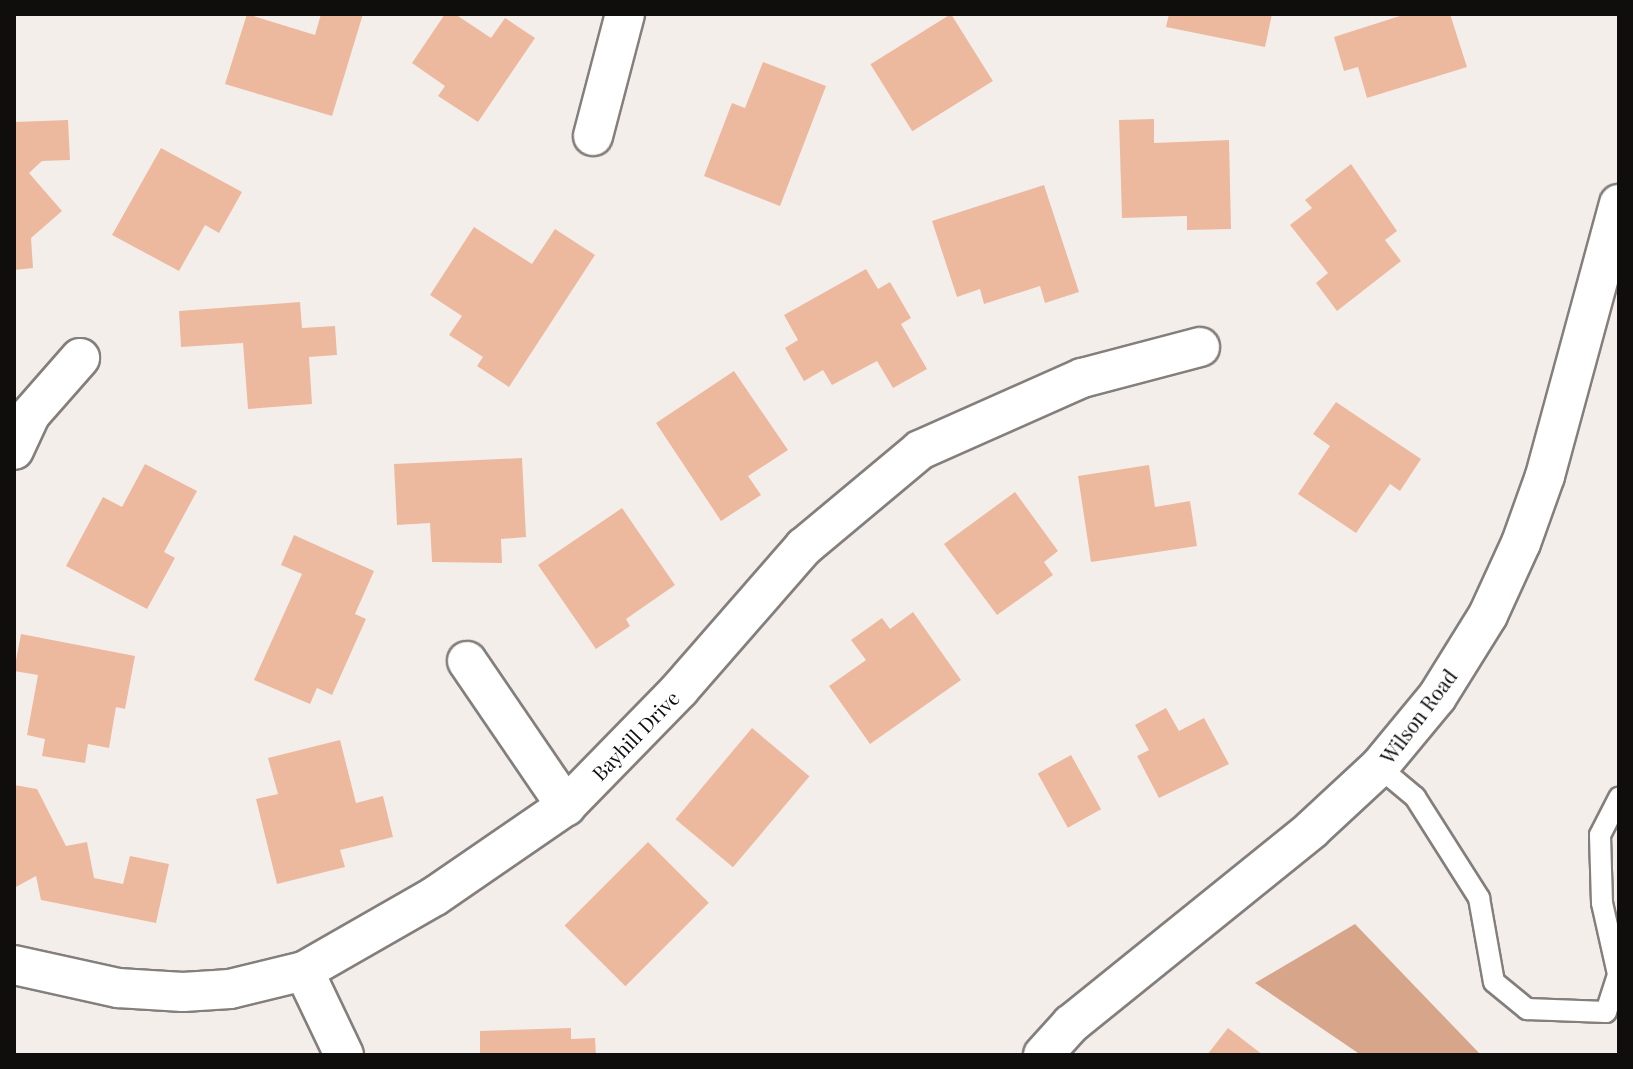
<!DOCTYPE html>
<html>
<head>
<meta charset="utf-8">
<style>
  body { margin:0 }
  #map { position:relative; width:1633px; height:1069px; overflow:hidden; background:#f4eeeb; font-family:"Playfair Display",serif }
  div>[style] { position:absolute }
  .forest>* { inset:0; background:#d7a58a }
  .building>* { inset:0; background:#edb99e; transform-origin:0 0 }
  .roads { filter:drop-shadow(2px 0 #847f7c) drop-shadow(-2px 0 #847f7c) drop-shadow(0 2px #847f7c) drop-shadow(0 -2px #847f7c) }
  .service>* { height:20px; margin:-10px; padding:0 10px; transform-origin:10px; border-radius:10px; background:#fff }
  .minor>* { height:38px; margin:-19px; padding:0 19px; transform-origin:19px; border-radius:19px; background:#fff }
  span { translate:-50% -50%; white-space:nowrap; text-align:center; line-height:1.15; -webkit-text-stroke:7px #fff; paint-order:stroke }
  .street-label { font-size:20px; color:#100e0d }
  .frame { position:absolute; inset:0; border:16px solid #100e0d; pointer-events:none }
</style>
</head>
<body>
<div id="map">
  <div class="forest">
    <div style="clip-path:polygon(1355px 924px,1481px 1055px,1361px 1055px,1255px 983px)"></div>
  </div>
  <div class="building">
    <div style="clip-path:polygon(247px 14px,315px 35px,321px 14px,363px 14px,332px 116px,225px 84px)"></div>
    <div style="clip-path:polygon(445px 14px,455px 14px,491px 38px,505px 18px,535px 38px,478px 122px,438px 96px,445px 86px,412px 63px)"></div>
    <div style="left:951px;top:14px;width:79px;height:95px;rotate:58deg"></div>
    <div style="clip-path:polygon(1169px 14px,1272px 14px,1265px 47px,1166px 27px)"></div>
    <div style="clip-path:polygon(1406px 14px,1450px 14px,1467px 67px,1367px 98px,1358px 67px,1344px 71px,1334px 37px)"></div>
    <div style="clip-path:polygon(763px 62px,826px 86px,780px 206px,704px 176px,732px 103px,745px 108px)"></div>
    <div style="clip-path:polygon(1154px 119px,1154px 143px,1229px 140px,1231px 229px,1187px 230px,1187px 216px,1122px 218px,1119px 120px)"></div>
    <div style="clip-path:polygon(68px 120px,70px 160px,42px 161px,29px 173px,62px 211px,31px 238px,33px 268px,14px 270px,14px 122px)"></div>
    <div style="clip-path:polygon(161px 148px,242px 192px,219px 233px,205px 225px,179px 271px,112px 235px)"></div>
    <div style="clip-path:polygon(1351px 164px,1397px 231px,1385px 240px,1401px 261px,1337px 311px,1316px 283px,1328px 273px,1290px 225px,1312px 208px,1305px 200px)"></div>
    <div style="clip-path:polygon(1044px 185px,1079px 292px,1045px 303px,1040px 286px,984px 304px,980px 289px,957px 297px,932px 221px)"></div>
    <div style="clip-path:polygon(474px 227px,532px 264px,555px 229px,595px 255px,509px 387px,477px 366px,483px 357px,449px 335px,462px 316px,430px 295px)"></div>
    <div style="clip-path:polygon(866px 269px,878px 289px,890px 282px,911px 318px,901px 324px,927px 369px,893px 388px,877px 361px,832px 385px,823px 370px,804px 381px,785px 348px,798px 340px,784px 315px)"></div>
    <div style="clip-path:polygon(300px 302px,302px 328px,335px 326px,337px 355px,309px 357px,312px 404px,248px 409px,243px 343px,181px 347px,179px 311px)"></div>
    <div style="clip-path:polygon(734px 371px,788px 450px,748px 476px,761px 495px,721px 521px,656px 423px)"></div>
    <div style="clip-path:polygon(1336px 402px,1421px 459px,1400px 491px,1390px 484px,1356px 533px,1298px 494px,1330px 446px,1313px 434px)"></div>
    <div style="clip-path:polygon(522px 458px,526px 537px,501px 539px,502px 563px,432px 562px,430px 523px,397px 525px,394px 464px)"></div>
    <div style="clip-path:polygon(145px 464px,197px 491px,164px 552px,175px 558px,147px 609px,66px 566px,103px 497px,122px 507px)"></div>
    <div style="clip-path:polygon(1149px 465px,1155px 507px,1190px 501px,1197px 546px,1091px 562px,1078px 476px)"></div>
    <div style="clip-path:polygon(1015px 492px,1058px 551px,1044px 562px,1053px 575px,997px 615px,944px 544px)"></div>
    <div style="clip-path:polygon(622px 508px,675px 585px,626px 619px,630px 626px,596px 649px,538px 565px)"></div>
    <div style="clip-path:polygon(294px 535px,374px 571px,355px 614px,366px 619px,332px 695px,317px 688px,310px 704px,254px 680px,302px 574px,281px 565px)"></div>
    <div style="clip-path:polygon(913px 612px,961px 680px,870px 744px,829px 686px,866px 660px,851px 640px,882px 618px,890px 629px)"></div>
    <div style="clip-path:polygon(21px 634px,135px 656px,125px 709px,116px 707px,109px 748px,88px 744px,85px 763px,42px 756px,45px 739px,27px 735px,38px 675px,14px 671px)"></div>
    <div style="clip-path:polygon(1166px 708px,1179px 731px,1204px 718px,1229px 764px,1159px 798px,1137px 756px,1149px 750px,1135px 725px)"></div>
    <div style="left:752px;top:728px;width:75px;height:119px;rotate:40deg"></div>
    <div style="clip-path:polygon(340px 740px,356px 803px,383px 796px,393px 837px,340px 850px,345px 867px,277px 884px,256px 799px,278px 794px,268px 758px)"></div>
    <div style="left:1071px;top:755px;width:62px;height:38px;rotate:61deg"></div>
    <div style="clip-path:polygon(14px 785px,37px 789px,66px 846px,87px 842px,94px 878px,123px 884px,130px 856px,169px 864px,156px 923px,41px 900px,36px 876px,14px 888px)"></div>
    <div style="left:648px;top:842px;width:86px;height:118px;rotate:45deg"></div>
    <div style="clip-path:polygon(571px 1028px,571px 1039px,595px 1038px,596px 1055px,480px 1055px,480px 1031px)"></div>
    <div style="clip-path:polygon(1228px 1028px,1263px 1055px,1207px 1055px)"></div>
  </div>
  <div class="roads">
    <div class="service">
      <div style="left:1379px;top:767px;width:47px;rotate:39.8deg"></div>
      <div style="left:1415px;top:797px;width:120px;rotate:57.6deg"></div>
      <div style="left:1479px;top:898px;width:85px;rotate:79.9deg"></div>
      <div style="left:1494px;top:982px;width:43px;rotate:39.3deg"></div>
      <div style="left:1527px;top:1009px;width:79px;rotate:2.2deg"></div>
      <div style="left:1606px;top:1012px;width:40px;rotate:-72deg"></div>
      <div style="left:1618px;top:974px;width:73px;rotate:-102.7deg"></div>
      <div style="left:1602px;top:903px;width:68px;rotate:-91.7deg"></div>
      <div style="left:1600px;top:835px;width:42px;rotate:-62.8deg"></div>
    </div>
    <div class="minor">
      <div style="left:593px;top:136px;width:126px;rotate:-75.3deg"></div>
      <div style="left:14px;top:450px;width:38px;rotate:-65deg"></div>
      <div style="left:30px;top:415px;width:76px;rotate:-48.7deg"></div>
      <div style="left:467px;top:661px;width:176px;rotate:55.7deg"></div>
      <div style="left:14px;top:965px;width:107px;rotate:12.5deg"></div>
      <div style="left:118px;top:988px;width:65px;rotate:3.5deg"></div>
      <div style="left:183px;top:992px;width:47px;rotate:-3.7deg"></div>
      <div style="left:230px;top:989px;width:76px;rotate:-13.7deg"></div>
      <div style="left:304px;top:971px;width:151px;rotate:-29.8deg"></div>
      <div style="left:435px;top:896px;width:159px;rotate:-34.5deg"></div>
      <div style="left:566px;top:806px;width:163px;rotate:-45.7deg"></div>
      <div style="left:680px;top:689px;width:189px;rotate:-48.9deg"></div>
      <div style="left:804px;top:547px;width:151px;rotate:-39.9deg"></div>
      <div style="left:920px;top:450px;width:177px;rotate:-24deg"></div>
      <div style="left:1082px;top:378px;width:122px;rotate:-14.7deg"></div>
      <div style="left:304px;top:971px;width:93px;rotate:64.5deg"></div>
      <div style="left:1043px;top:1055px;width:42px;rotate:-47.9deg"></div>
      <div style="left:1071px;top:1024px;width:309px;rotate:-38.9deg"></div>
      <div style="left:1311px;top:830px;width:93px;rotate:-42.8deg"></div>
      <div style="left:1379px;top:767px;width:91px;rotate:-50.4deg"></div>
      <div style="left:1437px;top:697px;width:97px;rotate:-58.1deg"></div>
      <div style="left:1488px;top:615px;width:79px;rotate:-65.4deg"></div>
      <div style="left:1521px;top:543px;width:71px;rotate:-70.3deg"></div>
      <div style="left:1545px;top:476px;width:282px;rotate:-74.8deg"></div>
    </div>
  </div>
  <div class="street-label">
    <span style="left:1418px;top:716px;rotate:-53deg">Wilson Road</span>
    <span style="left:635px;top:735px;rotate:-46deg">Bayhill Drive</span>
  </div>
  <div class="frame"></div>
</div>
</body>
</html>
